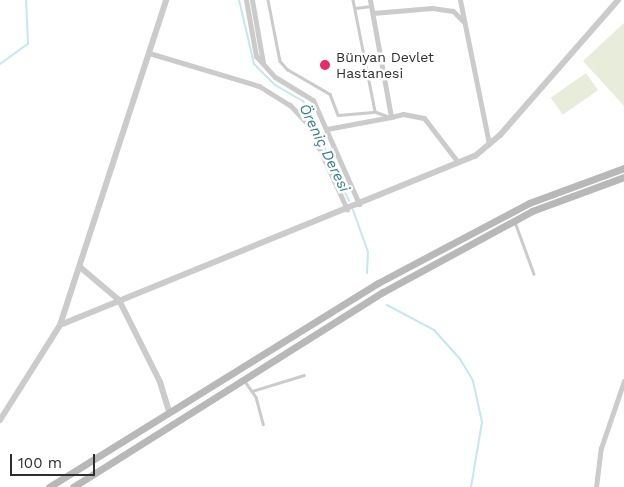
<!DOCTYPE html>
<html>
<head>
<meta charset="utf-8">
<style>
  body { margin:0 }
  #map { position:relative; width:624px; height:487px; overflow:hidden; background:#fff; font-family:"Work Sans",sans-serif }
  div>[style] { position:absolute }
  .green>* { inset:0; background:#e8ecdb; transform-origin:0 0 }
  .stream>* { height:2px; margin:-1px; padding:0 1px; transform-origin:1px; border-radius:1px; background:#c6e7ec }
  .service>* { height:2.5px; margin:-1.25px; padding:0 1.25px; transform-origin:1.25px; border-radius:1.25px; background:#cbcbcb }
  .minor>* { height:5px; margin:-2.5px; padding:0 2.5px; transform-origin:2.5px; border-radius:2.5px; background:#cbcbcb }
  .tertiary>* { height:6px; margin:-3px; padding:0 3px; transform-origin:3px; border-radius:3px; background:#cbcbcb }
  .secondary>* { height:7px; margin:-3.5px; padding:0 3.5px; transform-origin:3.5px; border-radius:3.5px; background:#b8b8b8 }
  .dots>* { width:14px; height:14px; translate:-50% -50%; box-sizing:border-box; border:2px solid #fff; border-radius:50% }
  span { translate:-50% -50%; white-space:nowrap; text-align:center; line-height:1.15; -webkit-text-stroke:5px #fff; paint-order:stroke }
  .poi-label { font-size:14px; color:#2e2e2e }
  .left { translate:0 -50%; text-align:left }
  .water-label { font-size:15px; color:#377f8c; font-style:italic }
  .scale { position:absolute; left:10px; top:454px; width:85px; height:22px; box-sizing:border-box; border:2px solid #2e2e2e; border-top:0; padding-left:6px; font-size:15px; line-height:18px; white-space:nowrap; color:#2e2e2e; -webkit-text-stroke:4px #fff; paint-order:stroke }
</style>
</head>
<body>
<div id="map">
  <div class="green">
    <div style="clip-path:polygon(624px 23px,624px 106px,583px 61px)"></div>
    <div style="left:586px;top:73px;width:21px;height:43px;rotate:55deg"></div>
  </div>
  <div class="stream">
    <div style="left:239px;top:0;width:66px;rotate:76.8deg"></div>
    <div style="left:254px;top:64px;width:30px;rotate:45deg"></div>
    <div style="left:275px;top:85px;width:32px;rotate:30deg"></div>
    <div style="left:303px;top:101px;width:110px;rotate:65.3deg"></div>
    <div style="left:0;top:64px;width:34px;rotate:-36deg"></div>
    <div style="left:28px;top:44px;width:44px;rotate:-92.6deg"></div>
    <div style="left:353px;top:210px;width:45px;rotate:70.3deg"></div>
    <div style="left:368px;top:252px;width:21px;rotate:93deg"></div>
    <div style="left:387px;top:305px;width:53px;rotate:28deg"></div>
    <div style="left:434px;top:330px;width:39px;rotate:48deg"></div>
    <div style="left:460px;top:359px;width:26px;rotate:59deg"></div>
    <div style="left:473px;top:381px;width:42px;rotate:77.6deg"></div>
    <div style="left:482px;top:422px;width:66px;rotate:99.6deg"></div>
  </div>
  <div class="service">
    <div style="left:268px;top:0;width:62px;rotate:78.9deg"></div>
    <div style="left:280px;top:61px;width:11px;rotate:49deg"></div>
    <div style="left:287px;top:69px;width:50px;rotate:30.2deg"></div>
    <div style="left:330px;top:94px;width:22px;rotate:69deg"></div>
    <div style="left:338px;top:115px;width:38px;rotate:-5deg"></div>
    <div style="left:376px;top:112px;width:12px;rotate:20deg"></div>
    <div style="left:353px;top:0;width:113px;rotate:78.8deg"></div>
    <div style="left:355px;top:8px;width:16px;rotate:-7deg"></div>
    <div style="left:515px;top:222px;width:55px;rotate:69.9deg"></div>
    <div style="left:244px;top:380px;width:21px;rotate:55deg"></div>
    <div style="left:256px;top:397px;width:28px;rotate:75deg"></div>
    <div style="left:252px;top:391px;width:54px;rotate:-17.1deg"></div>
  </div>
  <div class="minor">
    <div style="left:246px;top:0;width:57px;rotate:79.9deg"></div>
    <div style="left:256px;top:56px;width:28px;rotate:48deg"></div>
    <div style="left:275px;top:77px;width:44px;rotate:31.2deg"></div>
    <div style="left:313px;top:100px;width:114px;rotate:66.1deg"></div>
    <div style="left:252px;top:0;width:64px;rotate:80.1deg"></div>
    <div style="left:370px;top:0;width:119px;rotate:79.8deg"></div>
    <div style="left:391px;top:117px;width:12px;rotate:-14deg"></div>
    <div style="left:403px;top:114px;width:21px;rotate:11deg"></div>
    <div style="left:424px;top:118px;width:54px;rotate:52.5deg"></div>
    <div style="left:460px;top:0;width:147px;rotate:78.6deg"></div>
    <div style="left:373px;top:13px;width:59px;rotate:-4.8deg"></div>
    <div style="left:432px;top:8px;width:21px;rotate:8deg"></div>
    <div style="left:453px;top:11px;width:14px;rotate:45deg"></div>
    <div style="left:149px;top:53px;width:115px;rotate:16.7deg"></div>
    <div style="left:259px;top:86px;width:36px;rotate:32deg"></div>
    <div style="left:290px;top:105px;width:26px;rotate:47deg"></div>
    <div style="left:308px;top:124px;width:94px;rotate:65.4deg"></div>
    <div style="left:327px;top:129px;width:65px;rotate:-10.6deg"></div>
    <div style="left:596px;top:487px;width:39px;rotate:-83deg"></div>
    <div style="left:601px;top:448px;width:71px;rotate:-71.1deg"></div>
  </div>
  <div class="tertiary">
    <div style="left:80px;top:267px;width:51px;rotate:40.2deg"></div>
    <div style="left:119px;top:300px;width:92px;rotate:63.4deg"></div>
    <div style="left:160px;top:382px;width:30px;rotate:73deg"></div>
    <div style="left:60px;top:325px;width:448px;rotate:-22.2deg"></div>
    <div style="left:475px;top:156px;width:33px;rotate:-40deg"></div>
    <div style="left:500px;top:135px;width:179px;rotate:-48.8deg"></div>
    <div style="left:0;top:420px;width:112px;rotate:-57.7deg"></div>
    <div style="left:60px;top:325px;width:342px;rotate:-71.9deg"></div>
  </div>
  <div class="secondary">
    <div style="left:49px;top:487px;width:387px;rotate:-31.8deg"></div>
    <div style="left:378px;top:283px;width:171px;rotate:-27.9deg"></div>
    <div style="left:529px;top:203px;width:101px;rotate:-20.2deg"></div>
    <div style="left:73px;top:487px;width:366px;rotate:-32.2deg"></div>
    <div style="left:383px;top:292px;width:170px;rotate:-28.5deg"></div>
    <div style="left:532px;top:211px;width:98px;rotate:-20.3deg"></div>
  </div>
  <div class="dots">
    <div style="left:325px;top:65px;background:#eb2966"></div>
  </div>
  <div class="poi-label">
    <span class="left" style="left:336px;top:65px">Bünyan Devlet<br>Hastanesi</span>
  </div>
  <div class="water-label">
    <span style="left:324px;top:148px;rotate:64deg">Öreniç Deresi</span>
  </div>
  <div class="scale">100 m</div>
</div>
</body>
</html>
